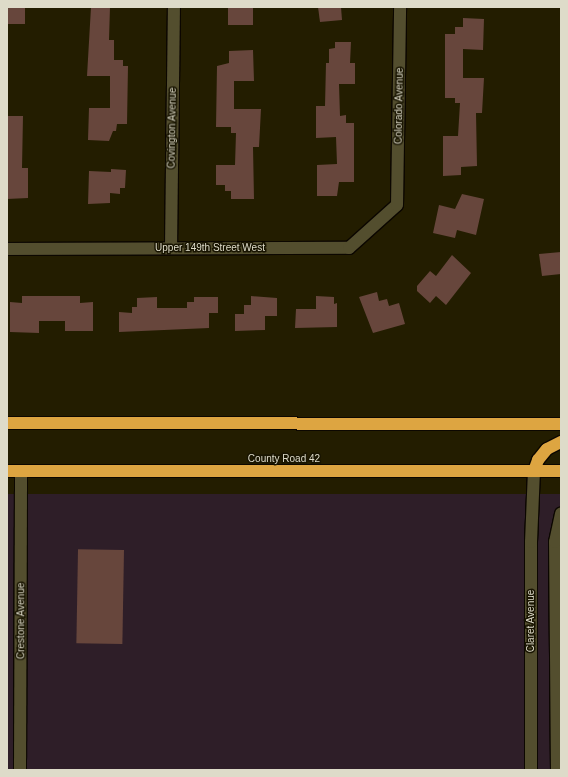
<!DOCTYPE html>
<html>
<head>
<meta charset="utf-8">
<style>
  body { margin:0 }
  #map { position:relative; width:568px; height:777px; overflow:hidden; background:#231d00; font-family:Arial,sans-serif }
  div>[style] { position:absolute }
  .commercial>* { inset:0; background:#2e1e28; transform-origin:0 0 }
  .building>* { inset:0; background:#67463c; transform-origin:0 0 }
  .roads { filter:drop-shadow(1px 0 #0c0700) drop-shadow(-1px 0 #0c0700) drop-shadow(0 1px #0c0700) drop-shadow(0 -1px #0c0700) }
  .street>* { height:12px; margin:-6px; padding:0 6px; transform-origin:6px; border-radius:6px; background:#534e2e }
  .highway>* { height:12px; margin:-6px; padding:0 6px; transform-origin:6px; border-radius:6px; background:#dda541 }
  span { translate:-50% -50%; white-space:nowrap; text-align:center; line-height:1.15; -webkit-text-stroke:3px #181400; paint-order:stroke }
  .street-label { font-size:10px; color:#dedbc9 }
  .frame { position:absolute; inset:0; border:8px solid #dedbc9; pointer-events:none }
</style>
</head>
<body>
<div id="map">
  <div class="commercial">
    <div style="left:561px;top:494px;width:276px;height:554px;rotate:90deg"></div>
  </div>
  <div class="building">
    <div style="left:7px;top:7px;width:18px;height:17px"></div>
    <div style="clip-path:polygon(91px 7px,110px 7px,109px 40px,114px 40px,114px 60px,123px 60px,123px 66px,128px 66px,127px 124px,117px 124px,116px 131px,113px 131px,109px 141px,88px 140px,89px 108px,110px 108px,110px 76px,87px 76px)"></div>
    <div style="left:228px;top:7px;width:25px;height:18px"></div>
    <div style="clip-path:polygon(318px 7px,341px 7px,342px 20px,320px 22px)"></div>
    <div style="clip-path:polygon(463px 18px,484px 19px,483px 50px,463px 49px,463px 78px,484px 78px,482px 113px,476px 113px,477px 166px,461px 167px,461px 175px,443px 176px,443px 136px,458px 136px,460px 103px,455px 103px,455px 98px,445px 98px,445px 34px,455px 34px,455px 27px,463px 27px)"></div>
    <div style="clip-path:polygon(335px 42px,351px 42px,350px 63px,355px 63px,355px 84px,339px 84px,340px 116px,346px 115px,346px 123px,354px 123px,354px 182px,339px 182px,337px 196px,317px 196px,317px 165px,337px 164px,336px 137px,316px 138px,316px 106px,325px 106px,326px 63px,329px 63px,329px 49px,335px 48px)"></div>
    <div style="clip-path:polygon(253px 50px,254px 81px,234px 81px,234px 109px,261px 109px,259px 147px,253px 147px,254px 199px,231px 199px,231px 191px,225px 191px,225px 185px,216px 185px,216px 165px,235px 165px,236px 133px,231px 133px,231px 127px,216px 127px,217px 66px,229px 63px,229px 51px)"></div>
    <div style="clip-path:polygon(7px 116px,23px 116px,22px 168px,28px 168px,28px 198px,7px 199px)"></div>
    <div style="clip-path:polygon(111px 169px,126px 170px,125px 188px,120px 188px,120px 194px,110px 193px,110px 203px,88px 204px,89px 171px,111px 172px)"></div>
    <div style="clip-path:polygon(462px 194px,484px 199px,476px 235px,457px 230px,455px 238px,433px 233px,439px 205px,455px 209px)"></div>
    <div style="clip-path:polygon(561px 252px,561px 274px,542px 276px,539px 254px)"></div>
    <div style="clip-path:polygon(452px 255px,471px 273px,446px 305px,436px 296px,430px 303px,417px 291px,417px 286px,430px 271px,436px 276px)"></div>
    <div style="clip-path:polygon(377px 292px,379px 301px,387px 299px,389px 306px,399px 303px,405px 324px,373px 333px,359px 297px)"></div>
    <div style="clip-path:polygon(22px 296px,80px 296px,80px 303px,93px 302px,93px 331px,65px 331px,65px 321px,39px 321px,39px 333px,10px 332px,10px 302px,22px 303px)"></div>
    <div style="clip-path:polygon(251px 296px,277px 298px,277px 316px,265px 316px,265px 330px,235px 331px,235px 314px,244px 314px,244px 305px,251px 305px)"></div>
    <div style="clip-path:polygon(316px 296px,334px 297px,334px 304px,337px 303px,337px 327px,295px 328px,296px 309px,316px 309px)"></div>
    <div style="clip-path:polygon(157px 297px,157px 308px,187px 308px,187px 302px,194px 302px,194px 297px,218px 297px,218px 313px,209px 313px,209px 328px,119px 332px,119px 312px,132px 313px,132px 307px,137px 307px,137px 298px)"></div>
    <div style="left:124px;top:550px;width:94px;height:46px;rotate:91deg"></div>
  </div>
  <div class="roads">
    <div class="street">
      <div style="left:171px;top:248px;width:241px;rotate:-89.3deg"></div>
      <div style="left:7px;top:249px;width:342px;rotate:-0.2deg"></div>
      <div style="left:349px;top:248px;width:64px;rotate:-41.9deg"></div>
      <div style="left:397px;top:205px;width:198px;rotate:-89.1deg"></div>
      <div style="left:20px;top:770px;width:299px;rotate:-89.8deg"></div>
      <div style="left:531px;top:770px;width:228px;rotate:-90deg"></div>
      <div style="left:531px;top:542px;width:71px;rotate:-87.6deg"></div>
      <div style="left:557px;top:770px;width:228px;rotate:-90.5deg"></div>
      <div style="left:555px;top:542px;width:29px;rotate:-78deg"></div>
    </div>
    <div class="highway">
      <div style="left:7px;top:423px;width:554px;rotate:0.1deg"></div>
      <div style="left:7px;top:471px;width:554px"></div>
      <div style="left:534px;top:471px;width:12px;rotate:-70deg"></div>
      <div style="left:538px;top:460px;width:14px;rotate:-51deg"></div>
      <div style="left:547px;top:449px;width:16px;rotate:-27deg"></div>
    </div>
  </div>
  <div class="street-label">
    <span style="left:399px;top:106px;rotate:-89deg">Colorado Avenue</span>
    <span style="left:172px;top:128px;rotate:-89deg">Covington Avenue</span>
    <span style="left:210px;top:248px">Upper 149th Street West</span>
    <span style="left:284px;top:459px">County Road 42</span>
    <span style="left:21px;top:621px;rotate:-90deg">Crestone Avenue</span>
    <span style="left:531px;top:621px;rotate:-90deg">Claret Avenue</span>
  </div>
  <div class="frame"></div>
</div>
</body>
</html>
